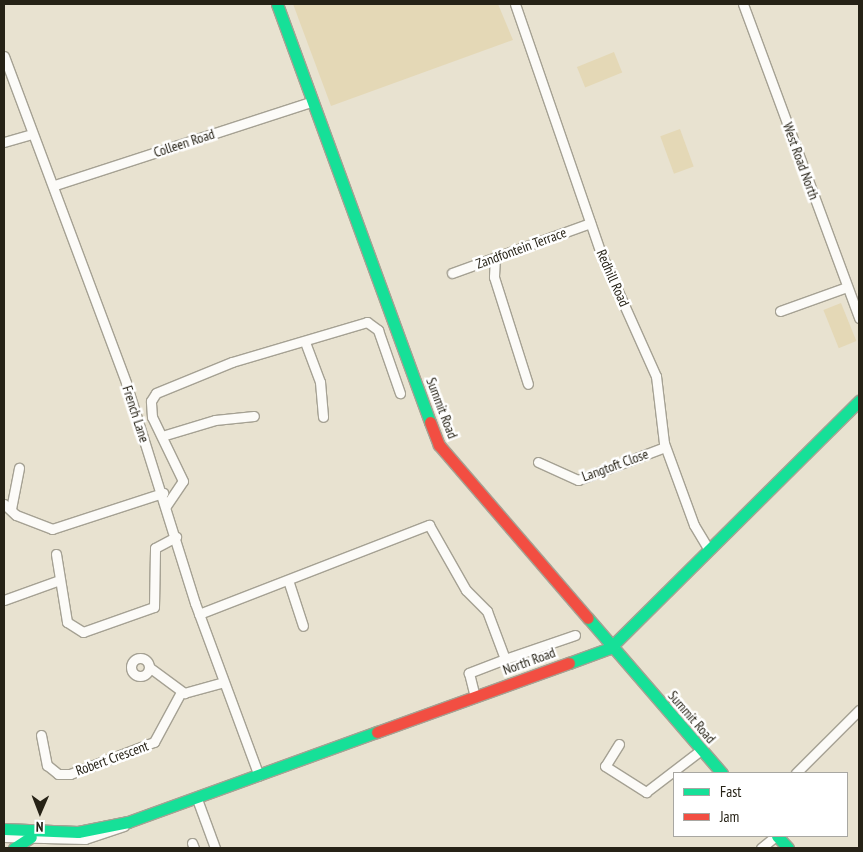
<!DOCTYPE html>
<html>
<head>
<meta charset="utf-8">
<style>
  body { margin:0 }
  #map { position:relative; width:863px; height:852px; overflow:hidden; background:#e8e2d0; font-family:"PT Sans Narrow",sans-serif }
  div>[style] { position:absolute }
  .green>* { inset:0; background:#e4d8b6; transform-origin:0 0 }
  .roads { filter:drop-shadow(1px 0 #a5a193) drop-shadow(-1px 0 #a5a193) drop-shadow(0 1px #a5a193) drop-shadow(0 -1px #a5a193) }
  .street>* { height:9px; margin:-4.5px; padding:0 4.5px; transform-origin:4.5px; border-radius:4.5px; background:#fcfbf8 }
  .street>.ring { margin:-4.5px; padding:0; box-sizing:content-box; background:none; border:9px solid #fcfbf8; border-radius:50% }
  .fast>* { height:11px; margin:-5.5px; padding:0 5.5px; transform-origin:5.5px; border-radius:5.5px; background:#16e098 }
  .jam>* { height:11px; margin:-5.5px; padding:0 5.5px; transform-origin:5.5px; border-radius:5.5px; background:#f24e42 }
  span { translate:-50% -50%; white-space:nowrap; text-align:center; line-height:1.15; -webkit-text-stroke:5px #fff; paint-order:stroke }
  .street-label { font-size:14px; color:#262216 }
  .frame { position:absolute; inset:0; border:5px solid #262216; pointer-events:none }
  .legend { position:absolute; left:673px; top:772px; width:175px; height:65px; box-sizing:border-box; background:#fff; border:1px solid #a8a7a2; margin:0; padding:6px 9px; list-style:none; font-size:15px; color:#262216 }
  .legend li { display:flex; align-items:center; gap:10px; height:25px }
  .legend b { width:25px; border:1px solid #a8a7a2 }
  .north { position:absolute; left:15px; top:787px; width:50px; height:50px; -webkit-text-stroke:4px #fff; paint-order:stroke; rotate:181deg; font-size:14px; font-weight:700; line-height:20px; text-align:center; color:#262216 }
  .north::after { content:''; display:block; margin:auto; width:18px; height:22px; background:#262216; clip-path:polygon(50% 0,100% 100%,50% 72%,0 100%) }
</style>
</head>
<body>
<div id="map">
  <div class="green">
    <div style="clip-path:polygon(293px 4px,498px 4px,513px 40px,331px 106px)"></div>
    <div style="left:614px;top:52px;width:22px;height:40px;rotate:68deg"></div>
    <div style="left:680px;top:129px;width:40px;height:21px;rotate:70deg"></div>
    <div style="left:841px;top:303px;width:41px;height:19px;rotate:68deg"></div>
  </div>
  <div class="roads">
    <div class="street">
      <div style="left:515px;top:4px;width:261px;rotate:71deg"></div>
      <div style="left:600px;top:251px;width:137px;rotate:65.9deg"></div>
      <div style="left:656px;top:376px;width:67px;rotate:83.2deg"></div>
      <div style="left:664px;top:443px;width:87px;rotate:69.9deg"></div>
      <div style="left:694px;top:525px;width:29px;rotate:59deg"></div>
      <div style="left:743px;top:4px;width:335px;rotate:69.7deg"></div>
      <div style="left:4px;top:56px;width:349px;rotate:69.5deg"></div>
      <div style="left:126px;top:383px;width:231px;rotate:72.6deg"></div>
      <div style="left:195px;top:603px;width:184px;rotate:69.7deg"></div>
      <div style="left:4px;top:142px;width:29px;rotate:-16deg"></div>
      <div style="left:55px;top:185px;width:271px;rotate:-18deg"></div>
      <div style="left:495px;top:257px;width:20px;rotate:93deg"></div>
      <div style="left:494px;top:277px;width:112px;rotate:72.4deg"></div>
      <div style="left:452px;top:273px;width:147px;rotate:-19.9deg"></div>
      <div style="left:780px;top:311px;width:71px;rotate:-19.7deg"></div>
      <div style="left:305px;top:342px;width:43px;rotate:69.4deg"></div>
      <div style="left:320px;top:382px;width:35px;rotate:85deg"></div>
      <div style="left:162px;top:436px;width:55px;rotate:-16.8deg"></div>
      <div style="left:215px;top:420px;width:39px;rotate:-6deg"></div>
      <div style="left:538px;top:462px;width:44px;rotate:24.2deg"></div>
      <div style="left:578px;top:480px;width:93px;rotate:-20.8deg"></div>
      <div style="left:4px;top:504px;width:16px;rotate:43deg"></div>
      <div style="left:16px;top:515px;width:39px;rotate:21deg"></div>
      <div style="left:52px;top:529px;width:117px;rotate:-18deg"></div>
      <div style="left:166px;top:506px;width:30px;rotate:-56deg"></div>
      <div style="left:183px;top:481px;width:71px;rotate:-115.8deg"></div>
      <div style="left:152px;top:417px;width:16px;rotate:-94deg"></div>
      <div style="left:151px;top:401px;width:9px;rotate:-58deg"></div>
      <div style="left:156px;top:393px;width:82px;rotate:-22.2deg"></div>
      <div style="left:232px;top:362px;width:141px;rotate:-16.5deg"></div>
      <div style="left:367px;top:322px;width:14px;rotate:36deg"></div>
      <div style="left:378px;top:330px;width:67px;rotate:70.8deg"></div>
      <div style="left:11px;top:509px;width:42px;rotate:-79deg"></div>
      <div style="left:56px;top:554px;width:69px;rotate:80.8deg"></div>
      <div style="left:67px;top:622px;width:19px;rotate:32deg"></div>
      <div style="left:83px;top:632px;width:75px;rotate:-19.4deg"></div>
      <div style="left:154px;top:607px;width:59px;rotate:-89deg"></div>
      <div style="left:155px;top:548px;width:24px;rotate:-28deg"></div>
      <div style="left:288px;top:580px;width:48px;rotate:71.9deg"></div>
      <div style="left:4px;top:600px;width:59px;rotate:-19.7deg"></div>
      <div style="left:199px;top:614px;width:247px;rotate:-21.2deg"></div>
      <div style="left:429px;top:525px;width:75px;rotate:60.4deg"></div>
      <div style="left:466px;top:590px;width:30px;rotate:45deg"></div>
      <div style="left:487px;top:611px;width:51px;rotate:69.4deg"></div>
      <div style="left:505px;top:659px;width:39px;rotate:159deg"></div>
      <div style="left:469px;top:673px;width:25px;rotate:76deg"></div>
      <div class="ring" style="left:131px;top:658px;width:9px;height:9px"></div>
      <div style="left:505px;top:659px;width:74px;rotate:-18.9deg"></div>
      <div style="left:149px;top:667px;width:44px;rotate:36.6deg"></div>
      <div style="left:184px;top:693px;width:41px;rotate:-15.4deg"></div>
      <div style="left:41px;top:735px;width:31px;rotate:79deg"></div>
      <div style="left:47px;top:765px;width:14px;rotate:39deg"></div>
      <div style="left:58px;top:774px;width:12px"></div>
      <div style="left:70px;top:774px;width:90px;rotate:-20.9deg"></div>
      <div style="left:154px;top:742px;width:57px;rotate:-61.6deg"></div>
      <div style="left:619px;top:744px;width:26px;rotate:122deg"></div>
      <div style="left:605px;top:766px;width:49px;rotate:32.4deg"></div>
      <div style="left:646px;top:792px;width:69px;rotate:-37.4deg"></div>
      <div style="left:796px;top:773px;width:89px;rotate:-45deg"></div>
      <div style="left:197px;top:799px;width:52px;rotate:69.8deg"></div>
      <div style="left:4px;top:837px;width:81px;rotate:1.4deg"></div>
      <div style="left:85px;top:839px;width:41px;rotate:-18.4deg"></div>
      <div style="left:192px;top:843px;width:5px;rotate:68deg"></div>
      <div style="left:761px;top:848px;width:19px;rotate:-39deg"></div>
    </div>
    <div class="fast">
      <div style="left:277px;top:4px;width:445px;rotate:69.9deg"></div>
      <div style="left:588px;top:618px;width:205px;rotate:49.2deg"></div>
      <div style="left:569px;top:663px;width:44px;rotate:-20.1deg"></div>
      <div style="left:610px;top:648px;width:351px;rotate:-44.8deg"></div>
      <div style="left:4px;top:829px;width:74px;rotate:2.3deg"></div>
      <div style="left:78px;top:832px;width:51px;rotate:-11.3deg"></div>
      <div style="left:128px;top:822px;width:265px;rotate:-19.9deg"></div>
      <div style="left:777px;top:836px;width:16px;rotate:47deg"></div>
      <div style="left:14px;top:848px;width:20px;rotate:-33deg"></div>
    </div>
    <div class="jam">
      <div style="left:430px;top:422px;width:25px;rotate:69deg"></div>
      <div style="left:439px;top:445px;width:228px;rotate:49.3deg"></div>
      <div style="left:377px;top:732px;width:204px;rotate:-19.8deg"></div>
    </div>
  </div>
  <div class="street-label">
    <span style="left:184px;top:143px;rotate:-18deg">Colleen Road</span>
    <span style="left:801px;top:161px;rotate:70deg">West Road North</span>
    <span style="left:521px;top:248px;rotate:-20deg">Zandfontein Terrace</span>
    <span style="left:613px;top:278px;rotate:66deg">Redhill Road</span>
    <span style="left:442px;top:408px;rotate:69deg">Summit Road</span>
    <span style="left:136px;top:414px;rotate:72deg">French Lane</span>
    <span style="left:615px;top:465px;rotate:-20deg">Langtoft Close</span>
    <span style="left:529px;top:661px;rotate:-20deg">North Road</span>
    <span style="left:692px;top:717px;rotate:49deg">Summit Road</span>
    <span style="left:112px;top:758px;rotate:-20deg">Robert Crescent</span>
  </div>
  <div class="frame"></div>
  <ul class="legend">
  <li><b style="height:6px;background:#16e098"></b>Fast</li>
  <li><b style="height:6px;background:#f24e42"></b>Jam</li>
  </ul>
  <div class="north">N</div>
</div>
</body>
</html>
